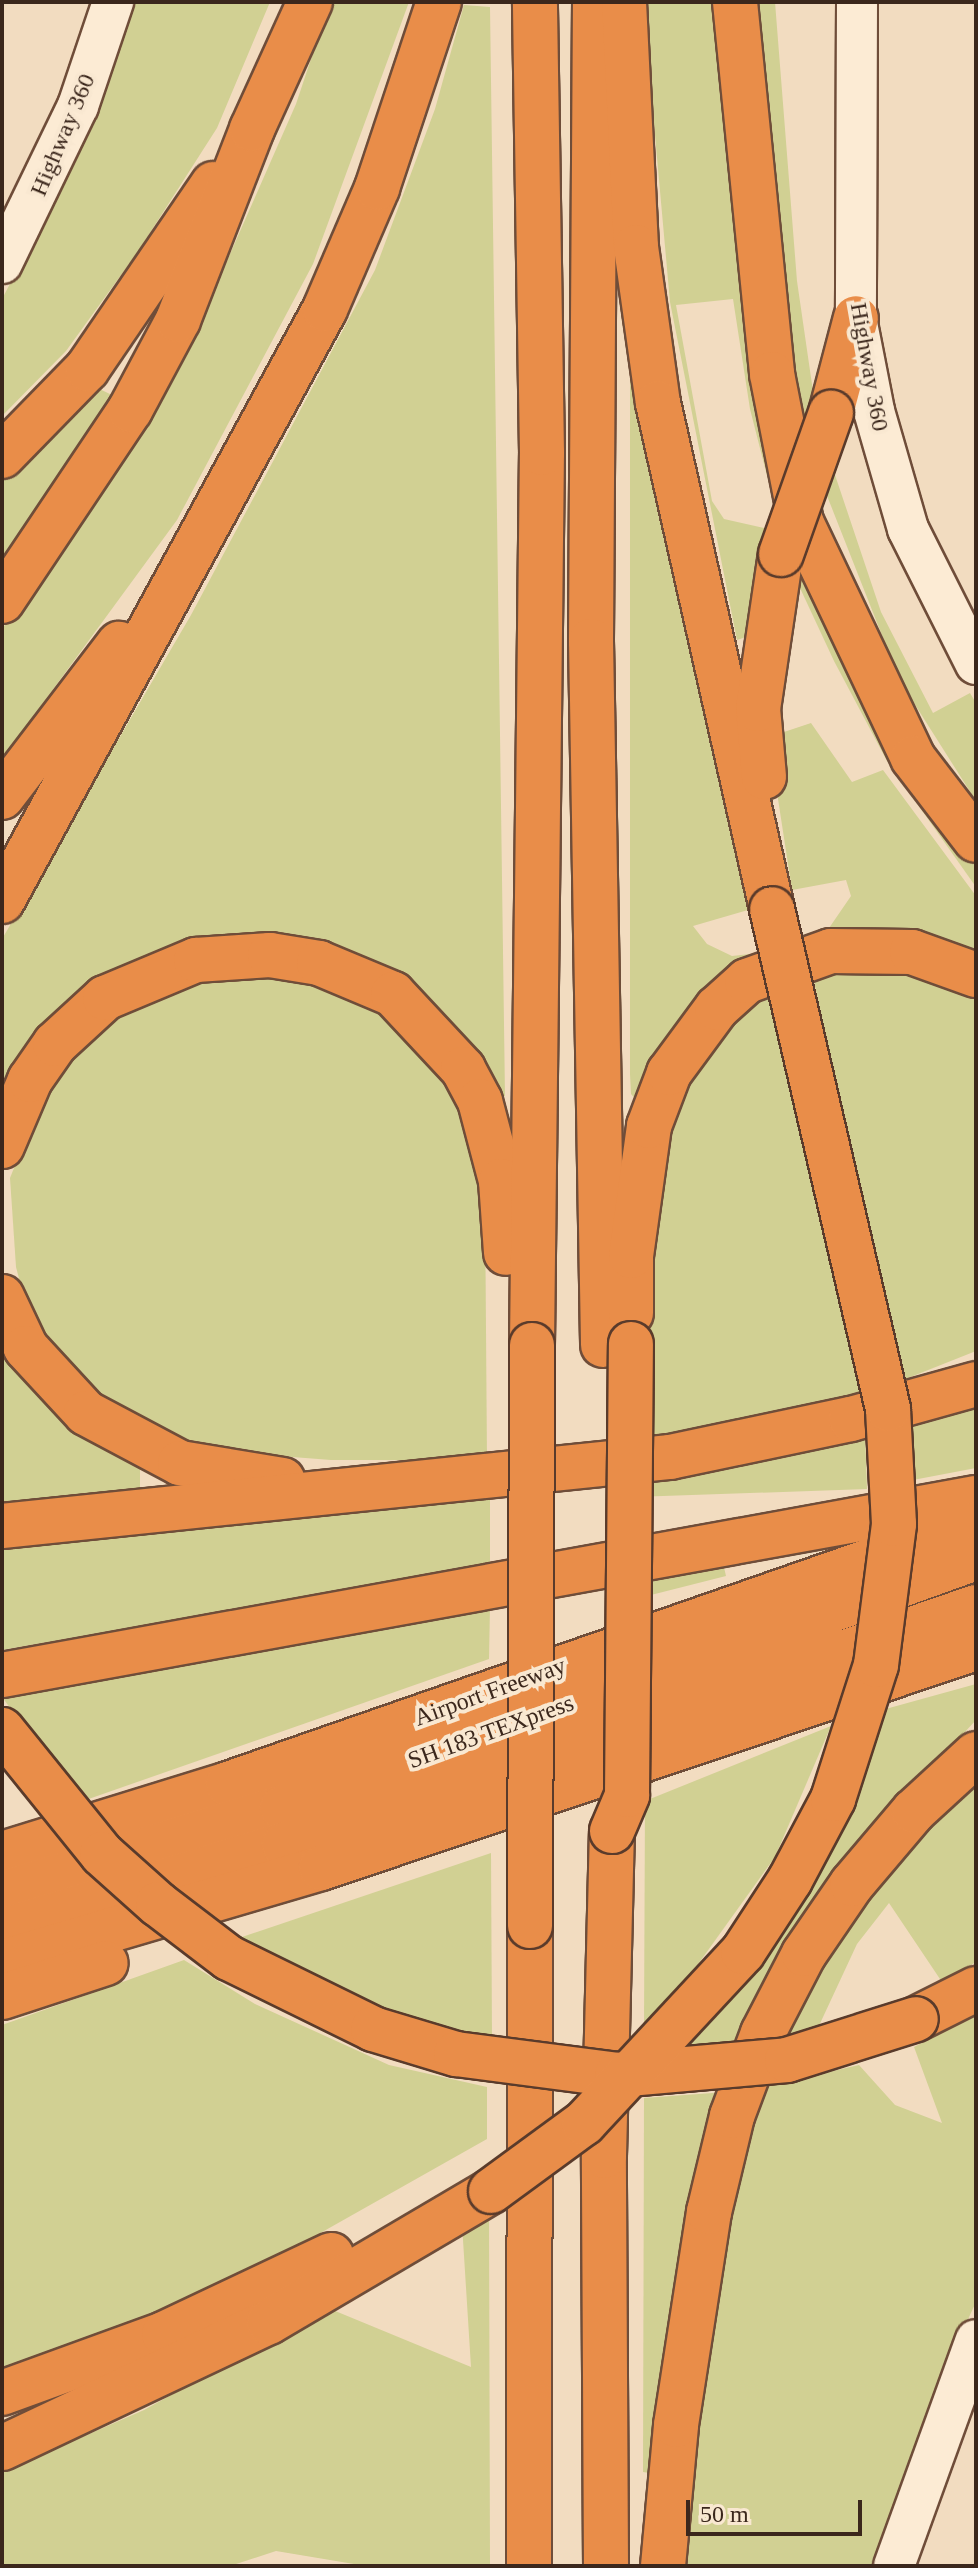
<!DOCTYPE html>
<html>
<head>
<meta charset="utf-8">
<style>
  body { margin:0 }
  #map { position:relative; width:978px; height:2568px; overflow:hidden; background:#f2dcc0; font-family:Georgia,serif }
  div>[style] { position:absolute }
  .green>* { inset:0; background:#d1d093; transform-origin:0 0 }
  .roads { filter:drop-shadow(2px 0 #6f4d39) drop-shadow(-2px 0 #6f4d39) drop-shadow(0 2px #6f4d39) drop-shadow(0 -2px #6f4d39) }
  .secondary>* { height:40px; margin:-20px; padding:0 20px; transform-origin:20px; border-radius:20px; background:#fcebd4 }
  .highway>* { height:44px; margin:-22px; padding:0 22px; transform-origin:22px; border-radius:22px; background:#e98d49 }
  .bridges { filter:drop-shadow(2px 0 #5a3b2b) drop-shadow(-2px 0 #5a3b2b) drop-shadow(0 2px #5a3b2b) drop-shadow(0 -2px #5a3b2b) }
  .highway-bridge>* { height:44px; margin:-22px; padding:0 22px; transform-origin:22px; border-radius:22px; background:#e98d49 }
  span { translate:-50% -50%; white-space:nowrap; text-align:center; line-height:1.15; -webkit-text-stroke:8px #f9e8d1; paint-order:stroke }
  .street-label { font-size:24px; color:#3b271c }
  .frame { position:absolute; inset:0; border:4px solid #3b271c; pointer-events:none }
  .scale { position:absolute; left:686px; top:2500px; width:176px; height:36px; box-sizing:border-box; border:4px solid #3b271c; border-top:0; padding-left:10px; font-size:24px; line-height:28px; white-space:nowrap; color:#3b271c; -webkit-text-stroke:6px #f9e8d1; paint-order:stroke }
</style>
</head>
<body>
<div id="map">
  <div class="green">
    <div style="clip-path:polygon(130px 2px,270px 2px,217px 128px,137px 253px,66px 351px,2px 416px,2px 299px,54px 200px)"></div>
    <div style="clip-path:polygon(330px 2px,409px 2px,313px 264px,177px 520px,2px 759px,2px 629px,115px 476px,197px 329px,296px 104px)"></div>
    <div style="clip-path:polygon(643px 2px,718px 2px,777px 515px,750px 409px,733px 299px,676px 305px,712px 501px,724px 519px,773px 530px,746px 637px,737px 640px,670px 302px)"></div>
    <div style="clip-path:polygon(759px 2px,775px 2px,797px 281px,816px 412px,807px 431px,791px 344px)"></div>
    <div style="clip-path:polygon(464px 5px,490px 7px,505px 1096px,495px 1098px,416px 999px,190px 946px,2px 1093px,2px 939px,191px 615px,375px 270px,435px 109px)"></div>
    <div style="clip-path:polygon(630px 299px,681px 612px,748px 910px,693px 926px,707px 944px,732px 956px,759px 953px,762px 962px,638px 1102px,631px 1094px,630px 1074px)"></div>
    <div style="clip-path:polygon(89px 384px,112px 395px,2px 566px,2px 476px)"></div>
    <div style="clip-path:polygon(829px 457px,881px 612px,933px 713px,970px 693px,976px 703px,976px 801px,900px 681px,820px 478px)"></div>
    <div style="clip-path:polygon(799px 550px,976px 857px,976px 887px,887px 761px,834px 661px,793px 573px)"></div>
    <div style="clip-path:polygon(779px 718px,781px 733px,811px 723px,852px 782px,883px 770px,976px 896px,976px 963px,827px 931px,851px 896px,846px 880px,792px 890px,776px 786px)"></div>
    <div style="clip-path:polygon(898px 965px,976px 997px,976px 1351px,903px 1380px,812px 973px)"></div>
    <div style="clip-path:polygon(226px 974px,301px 979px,379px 1011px,434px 1059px,464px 1116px,485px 1199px,487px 1460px,331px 1460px,192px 1449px,77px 1382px,31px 1324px,16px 1267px,10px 1178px,42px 1098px,77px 1048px,148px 998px)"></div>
    <div style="clip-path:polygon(768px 993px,860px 1392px,646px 1444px,642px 1350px,667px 1132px,682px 1088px,731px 1018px)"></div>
    <div style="clip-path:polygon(2px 1331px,140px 1460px,140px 1488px,2px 1503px)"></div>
    <div style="clip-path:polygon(976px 1398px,976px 1468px,913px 1480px,910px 1420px)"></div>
    <div style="left:865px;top:1431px;width:58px;height:226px;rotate:88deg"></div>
    <div style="clip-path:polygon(490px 1491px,490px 1565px,2px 1650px,2px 1537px)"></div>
    <div style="clip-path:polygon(723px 1563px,726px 1576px,647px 1596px,646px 1578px)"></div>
    <div style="clip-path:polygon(490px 1607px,489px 1659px,80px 1802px,2px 1697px)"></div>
    <div style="clip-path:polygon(976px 1684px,976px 1720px,850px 1856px,750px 2044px,680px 2052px,734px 1995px,784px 1926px,882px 1710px)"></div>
    <div style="clip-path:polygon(831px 1726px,775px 1857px,696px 1967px,644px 2026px,645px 1801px)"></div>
    <div style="clip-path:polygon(976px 1777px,976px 1962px,942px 1982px,889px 1903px,857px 1944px,817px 2030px,786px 2036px,854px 1913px)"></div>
    <div style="clip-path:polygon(491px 1853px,492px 2037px,423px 2023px,349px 1994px,239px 1938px)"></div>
    <div style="clip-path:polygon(184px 1960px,255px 2004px,389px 2065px,487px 2087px,487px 2139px,232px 2283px,2px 2370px,2px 2025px)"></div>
    <div style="clip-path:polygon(976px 2015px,976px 2302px,939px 2382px,879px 2566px,681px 2566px,704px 2355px,754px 2089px,859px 2065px,895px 2105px,942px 2123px,914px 2047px)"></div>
    <div style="clip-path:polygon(726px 2092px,656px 2474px,643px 2472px,644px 2098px)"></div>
    <div style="clip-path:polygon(489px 2204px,490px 2566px,366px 2566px,276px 2551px,230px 2566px,2px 2566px,2px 2472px,144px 2410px,328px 2308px,471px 2367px,462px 2224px)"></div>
  </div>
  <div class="roads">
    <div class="secondary">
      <div style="left:857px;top:2px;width:316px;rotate:90.2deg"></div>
      <div style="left:856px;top:318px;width:95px;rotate:79deg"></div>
      <div style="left:874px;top:411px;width:123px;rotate:73.9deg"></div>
      <div style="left:908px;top:529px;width:151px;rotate:63.3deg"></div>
      <div style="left:2px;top:263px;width:174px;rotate:-64.2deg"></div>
      <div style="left:78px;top:106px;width:110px;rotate:-71.4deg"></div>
      <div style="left:894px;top:2566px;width:240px;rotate:-70.1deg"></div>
    </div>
    <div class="highway">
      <div style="left:595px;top:2px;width:639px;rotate:90.36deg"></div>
      <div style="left:591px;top:641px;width:704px;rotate:89.02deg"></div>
      <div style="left:624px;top:2px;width:245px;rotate:87.2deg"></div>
      <div style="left:636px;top:247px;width:158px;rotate:82deg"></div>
      <div style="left:658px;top:403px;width:519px;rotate:77.3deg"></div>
      <div style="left:735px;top:2px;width:374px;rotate:84.3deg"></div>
      <div style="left:772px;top:374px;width:151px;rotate:78.9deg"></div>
      <div style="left:801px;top:522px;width:261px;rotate:64.6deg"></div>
      <div style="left:913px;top:758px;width:103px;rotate:52.5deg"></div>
      <div style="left:831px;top:413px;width:98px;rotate:-75.3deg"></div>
      <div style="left:2px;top:456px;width:122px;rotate:-45.7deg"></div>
      <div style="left:87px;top:369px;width:224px;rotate:-55.7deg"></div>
      <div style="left:2px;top:601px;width:230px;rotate:-56.2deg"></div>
      <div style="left:130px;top:410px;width:102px;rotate:-61.9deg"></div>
      <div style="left:178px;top:320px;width:205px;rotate:-68.8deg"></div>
      <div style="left:252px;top:129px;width:140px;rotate:-65.5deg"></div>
      <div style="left:764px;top:777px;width:68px;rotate:-95deg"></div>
      <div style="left:758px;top:709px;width:157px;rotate:-81.6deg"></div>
      <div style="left:2px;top:797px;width:193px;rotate:-52.6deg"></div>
      <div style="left:2px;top:901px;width:674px;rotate:-61.38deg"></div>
      <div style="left:325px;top:309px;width:132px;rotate:-66.7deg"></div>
      <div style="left:377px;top:188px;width:196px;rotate:-71.6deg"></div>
      <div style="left:2px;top:1146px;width:72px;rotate:-67deg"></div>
      <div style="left:30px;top:1080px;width:44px;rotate:-55.2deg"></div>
      <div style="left:55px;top:1044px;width:68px;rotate:-42.6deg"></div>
      <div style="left:105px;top:998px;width:99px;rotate:-22.7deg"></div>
      <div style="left:196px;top:960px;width:74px;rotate:-3.9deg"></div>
      <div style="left:270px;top:955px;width:50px;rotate:9.3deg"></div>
      <div style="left:319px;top:963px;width:80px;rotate:22.7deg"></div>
      <div style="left:393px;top:994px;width:103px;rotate:47deg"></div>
      <div style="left:463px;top:1069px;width:36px;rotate:62deg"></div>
      <div style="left:480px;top:1101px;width:83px;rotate:75.3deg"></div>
      <div style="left:501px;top:1181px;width:72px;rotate:86deg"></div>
      <div style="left:2px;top:1297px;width:56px;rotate:64.8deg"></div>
      <div style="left:26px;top:1348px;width:88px;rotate:47.3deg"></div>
      <div style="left:86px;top:1413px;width:106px;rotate:28deg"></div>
      <div style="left:180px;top:1463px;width:104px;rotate:9.4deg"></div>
      <div style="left:631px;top:1313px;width:57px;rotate:-90deg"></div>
      <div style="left:631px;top:1256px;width:131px;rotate:-82.1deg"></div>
      <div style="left:649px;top:1126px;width:57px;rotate:-69.3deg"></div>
      <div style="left:669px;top:1073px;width:81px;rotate:-53.6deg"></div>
      <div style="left:717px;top:1008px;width:40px;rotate:-42deg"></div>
      <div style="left:747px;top:981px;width:89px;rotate:-19.7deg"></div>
      <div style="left:831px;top:951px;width:81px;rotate:0.7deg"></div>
      <div style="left:912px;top:952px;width:68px;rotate:19.8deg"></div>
      <div style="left:532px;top:1345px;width:892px;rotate:-89.36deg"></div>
      <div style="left:542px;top:453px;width:451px;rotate:-90.9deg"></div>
      <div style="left:2px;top:1526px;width:672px;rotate:-5.9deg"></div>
      <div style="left:670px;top:1457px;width:185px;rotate:-11.9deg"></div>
      <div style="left:851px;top:1419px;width:130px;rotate:-15.6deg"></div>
      <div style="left:2px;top:1675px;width:990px;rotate:-10.3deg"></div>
      <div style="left:2px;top:1854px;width:237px;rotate:-17.2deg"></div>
      <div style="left:228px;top:1784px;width:792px;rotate:-19.17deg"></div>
      <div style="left:2px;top:1894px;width:293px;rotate:-17.1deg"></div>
      <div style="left:282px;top:1808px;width:738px;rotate:-19.81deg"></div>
      <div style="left:2px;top:1931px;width:295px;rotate:-17deg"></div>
      <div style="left:284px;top:1845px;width:732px;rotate:-18.98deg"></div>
      <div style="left:2px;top:1962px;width:333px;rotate:-16.4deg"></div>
      <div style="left:321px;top:1868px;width:691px;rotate:-18.57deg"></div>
      <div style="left:2px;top:1997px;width:109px;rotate:-18.1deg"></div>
      <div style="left:916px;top:2019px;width:67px;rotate:-26.6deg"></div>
      <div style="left:2px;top:2393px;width:172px;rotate:-20deg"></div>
      <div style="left:164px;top:2334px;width:185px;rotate:-25.3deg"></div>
      <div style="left:2px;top:2448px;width:295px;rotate:-25.3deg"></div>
      <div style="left:269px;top:2322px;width:258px;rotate:-30.5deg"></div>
      <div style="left:529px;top:2566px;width:640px;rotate:-89.91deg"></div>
      <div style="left:606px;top:2566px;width:410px;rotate:-90.3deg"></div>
      <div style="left:604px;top:2156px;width:325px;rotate:-88.6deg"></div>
      <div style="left:663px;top:2566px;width:142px;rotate:-84.7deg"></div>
      <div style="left:676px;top:2425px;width:216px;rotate:-81.2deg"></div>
      <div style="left:709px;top:2212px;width:99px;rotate:-76.5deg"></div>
      <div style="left:732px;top:2116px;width:89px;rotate:-69.5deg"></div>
      <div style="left:763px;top:2033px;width:89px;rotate:-62.6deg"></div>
      <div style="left:804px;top:1954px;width:85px;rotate:-55.6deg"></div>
      <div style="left:852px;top:1884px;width:96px;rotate:-49.7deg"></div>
      <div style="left:914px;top:1811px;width:84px;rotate:-42.6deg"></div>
    </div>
  </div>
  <div class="bridges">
    <div class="highway-bridge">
      <div style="left:781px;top:554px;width:150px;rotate:-70.5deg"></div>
      <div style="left:2px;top:1730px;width:159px;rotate:51.1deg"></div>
      <div style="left:102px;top:1854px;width:75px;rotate:41.8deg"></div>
      <div style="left:158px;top:1904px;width:89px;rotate:37.3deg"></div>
      <div style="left:229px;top:1958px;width:161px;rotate:26.2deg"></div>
      <div style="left:373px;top:2029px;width:87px;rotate:16.8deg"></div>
      <div style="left:456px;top:2054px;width:162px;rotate:7.4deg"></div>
      <div style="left:617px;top:2075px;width:171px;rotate:-5deg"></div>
      <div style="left:787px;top:2060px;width:135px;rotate:-17.6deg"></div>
      <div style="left:612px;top:1831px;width:39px;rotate:-67deg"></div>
      <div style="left:627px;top:1795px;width:451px;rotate:-89.5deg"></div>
      <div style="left:530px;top:1926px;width:581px;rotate:-89.8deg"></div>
      <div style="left:491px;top:2191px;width:115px;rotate:-36.2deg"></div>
      <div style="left:584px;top:2123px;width:233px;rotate:-47.1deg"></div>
      <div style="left:743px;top:1952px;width:86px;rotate:-56.9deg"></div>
      <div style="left:790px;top:1880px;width:92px;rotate:-62deg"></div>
      <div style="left:833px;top:1799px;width:141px;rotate:-72.2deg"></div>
      <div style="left:876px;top:1665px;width:142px;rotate:-82.7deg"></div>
      <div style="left:894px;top:1524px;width:115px;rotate:-93deg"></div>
      <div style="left:888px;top:1409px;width:513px;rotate:-103.06deg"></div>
    </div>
  </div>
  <div class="street-label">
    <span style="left:63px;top:135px;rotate:-67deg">Highway 360</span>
    <span style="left:869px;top:367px;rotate:80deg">Highway 360</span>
    <span style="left:490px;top:1692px;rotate:-20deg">Airport Freeway</span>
    <span style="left:491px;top:1732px;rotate:-20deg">SH 183 TEXpress</span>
  </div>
  <div class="frame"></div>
  <div class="scale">50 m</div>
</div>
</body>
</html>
